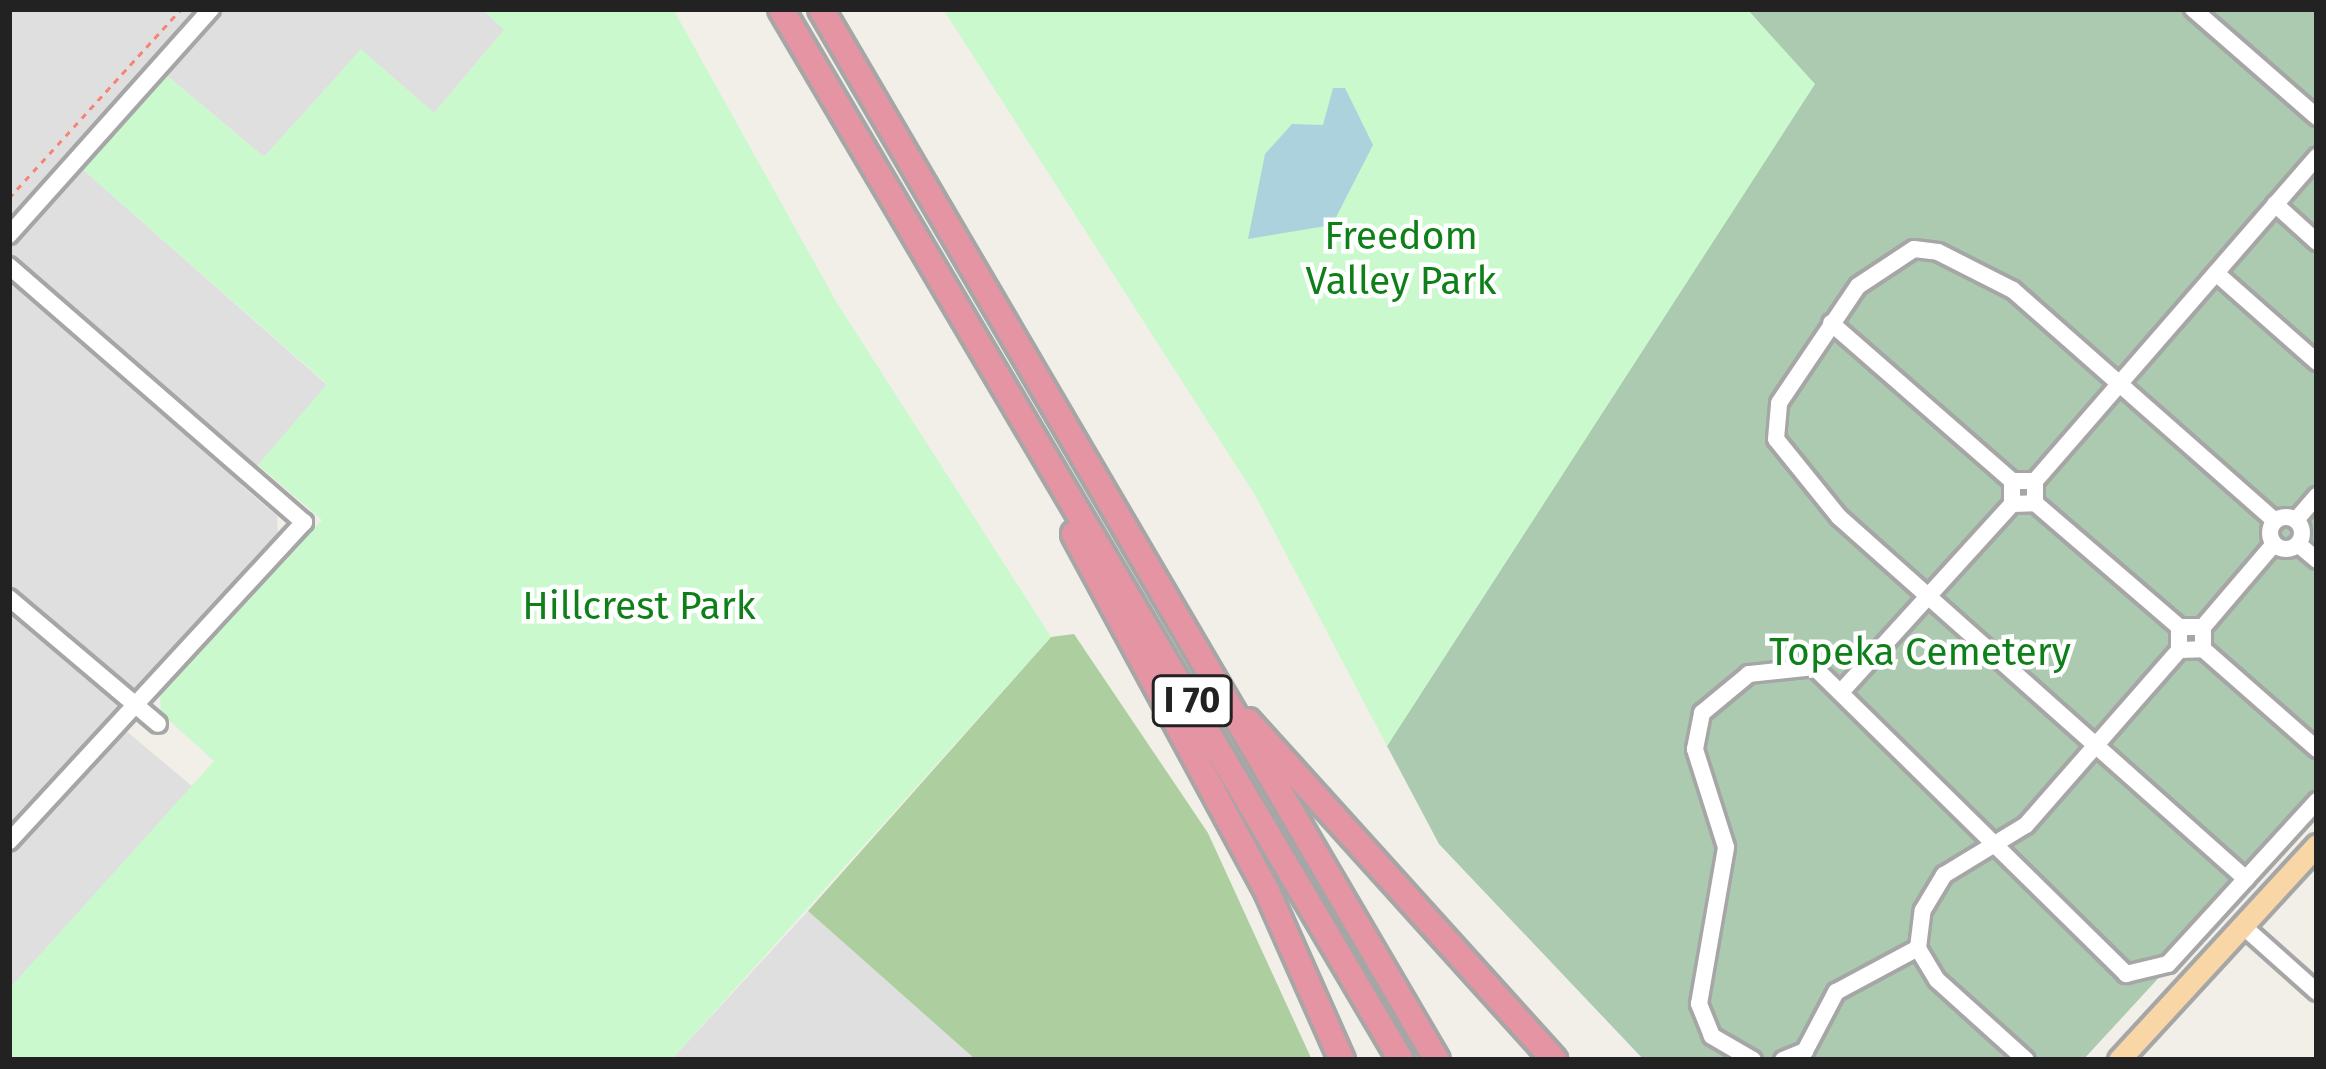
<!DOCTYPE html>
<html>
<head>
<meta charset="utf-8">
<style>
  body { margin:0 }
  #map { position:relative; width:2326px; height:1069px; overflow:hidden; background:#f2efe9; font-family:"Fira Sans",sans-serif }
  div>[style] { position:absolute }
  .residential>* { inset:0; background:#e0dfdf }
  .forest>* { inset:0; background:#adcf9f }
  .cemetery>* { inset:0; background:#abcab0 }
  .park>* { inset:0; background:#c9f9cd }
  .water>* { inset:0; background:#abd2dd }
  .path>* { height:3px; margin-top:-1.5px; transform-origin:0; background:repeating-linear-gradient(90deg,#f68476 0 6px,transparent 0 12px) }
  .roads { filter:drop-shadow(3px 0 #a6a6a6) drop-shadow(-3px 0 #a6a6a6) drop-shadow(0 3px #a6a6a6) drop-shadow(0 -3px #a6a6a6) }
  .minor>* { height:16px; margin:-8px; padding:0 8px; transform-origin:8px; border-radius:8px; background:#fff }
  .minor>.ring { margin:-8px; padding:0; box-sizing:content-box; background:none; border:16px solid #fff; border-radius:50% }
  .major>* { height:21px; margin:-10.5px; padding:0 10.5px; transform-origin:10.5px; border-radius:10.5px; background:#f9d6a6 }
  .highway>* { height:24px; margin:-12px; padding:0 12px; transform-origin:12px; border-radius:12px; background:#e594a3 }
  span { translate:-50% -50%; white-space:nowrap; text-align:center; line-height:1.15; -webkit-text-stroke:9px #fff; paint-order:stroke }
  .shield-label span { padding:3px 9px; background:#fff; border:3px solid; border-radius:9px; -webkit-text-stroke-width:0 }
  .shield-label { font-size:36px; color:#222; font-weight:700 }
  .park-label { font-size:39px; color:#0f8019 }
  .frame { position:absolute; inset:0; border:12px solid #222; pointer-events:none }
</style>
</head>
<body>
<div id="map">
  <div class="residential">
    <div style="clip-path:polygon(9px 9px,198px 9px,9px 219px)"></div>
    <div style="clip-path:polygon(223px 9px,482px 9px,505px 29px,434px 113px,361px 50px,264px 157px,165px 74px)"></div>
    <div style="clip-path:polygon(80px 167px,327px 385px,241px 485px,277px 516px,278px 536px,112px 719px,193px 787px,9px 989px,9px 245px)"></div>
    <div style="clip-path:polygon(808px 911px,976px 1060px,671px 1060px)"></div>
  </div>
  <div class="forest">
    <div style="clip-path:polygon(1074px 634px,1208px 833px,1312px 1060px,976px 1060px,808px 911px,1051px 637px)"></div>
  </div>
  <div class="cemetery">
    <div style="clip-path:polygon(1747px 9px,2317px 9px,2317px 806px,2083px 1060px,1644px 1060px,1439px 844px,1387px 746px,1814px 85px)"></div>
  </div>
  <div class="park">
    <div style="clip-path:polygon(482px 9px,673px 9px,837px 303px,1051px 637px,671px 1060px,9px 1060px,9px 989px,214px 761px,161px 713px,160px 694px,322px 520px,258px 465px,327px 384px,80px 167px,165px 74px,264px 157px,361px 49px,434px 113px,504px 30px)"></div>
    <div style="clip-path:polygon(943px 9px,1747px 9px,1815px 84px,1387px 746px,1255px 495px)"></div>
  </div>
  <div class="water">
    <div style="clip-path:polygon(1333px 88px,1345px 88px,1373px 145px,1332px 225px,1248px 239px,1265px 154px,1292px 124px,1323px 125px)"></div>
  </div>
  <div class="path">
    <div style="left:9px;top:198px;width:256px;rotate:-47.7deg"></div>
  </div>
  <div class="roads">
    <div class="minor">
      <div style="left:2193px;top:9px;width:164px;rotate:41.1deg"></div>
      <div style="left:2275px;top:204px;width:57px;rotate:42.1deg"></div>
      <div style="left:9px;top:235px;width:303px;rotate:-48.2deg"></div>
      <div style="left:9px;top:266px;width:391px;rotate:41deg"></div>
      <div style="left:304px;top:522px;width:435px;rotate:132.7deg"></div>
      <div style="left:2216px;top:273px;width:135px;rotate:41.4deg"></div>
      <div style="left:1831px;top:323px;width:240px;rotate:41.1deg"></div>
      <div style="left:2035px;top:481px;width:23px;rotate:180deg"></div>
      <div style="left:2012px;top:481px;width:23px;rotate:90deg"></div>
      <div style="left:2012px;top:504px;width:23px;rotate:-2deg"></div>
      <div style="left:2035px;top:503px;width:22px;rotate:-90deg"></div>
      <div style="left:2035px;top:481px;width:430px;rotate:-49deg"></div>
      <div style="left:2035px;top:503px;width:190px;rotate:40.7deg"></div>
      <div class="ring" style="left:2270px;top:517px;width:16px;height:16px"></div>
      <div style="left:2296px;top:520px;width:32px;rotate:-49deg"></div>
      <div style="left:2298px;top:544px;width:25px;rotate:40deg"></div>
      <div style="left:9px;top:598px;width:195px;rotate:40.2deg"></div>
      <div style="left:2203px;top:627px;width:24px;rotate:180deg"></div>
      <div style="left:2179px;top:627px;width:23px;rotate:90deg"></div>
      <div style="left:2179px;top:650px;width:24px;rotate:-2deg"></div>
      <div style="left:2203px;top:649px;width:22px;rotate:-90deg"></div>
      <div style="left:2203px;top:627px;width:109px;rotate:-49.5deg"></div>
      <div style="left:2203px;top:649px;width:152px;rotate:41.3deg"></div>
      <div style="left:1841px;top:692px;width:254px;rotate:-47.7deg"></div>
      <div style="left:2246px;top:879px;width:545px;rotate:-138.35deg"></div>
      <div style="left:1839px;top:517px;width:100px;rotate:-128.9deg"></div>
      <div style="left:1776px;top:439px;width:36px;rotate:-85deg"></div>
      <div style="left:1779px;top:403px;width:141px;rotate:-56deg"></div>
      <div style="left:1858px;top:286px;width:67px;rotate:-33.5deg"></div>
      <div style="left:1914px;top:249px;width:24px;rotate:7deg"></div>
      <div style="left:1938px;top:252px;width:84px;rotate:26.9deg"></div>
      <div style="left:2013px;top:290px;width:349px;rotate:41.4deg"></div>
      <div style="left:2243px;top:926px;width:99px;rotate:41.7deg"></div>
      <div style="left:1753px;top:1060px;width:48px;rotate:-149.7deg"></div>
      <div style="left:1712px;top:1036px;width:35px;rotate:-112deg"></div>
      <div style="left:1699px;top:1004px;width:159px;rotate:-80.2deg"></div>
      <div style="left:1726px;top:847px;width:103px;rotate:-107.6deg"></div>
      <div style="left:1695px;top:749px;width:37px;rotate:-79deg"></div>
      <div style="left:1702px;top:713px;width:61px;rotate:-39.7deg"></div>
      <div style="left:1749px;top:674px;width:65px;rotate:-6.1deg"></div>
      <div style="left:1814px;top:667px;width:438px;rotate:44.5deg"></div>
      <div style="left:2126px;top:974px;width:43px;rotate:-13.4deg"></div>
      <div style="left:2168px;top:964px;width:221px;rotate:-47.6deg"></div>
      <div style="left:1783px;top:1060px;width:24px;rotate:-22deg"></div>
      <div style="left:1805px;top:1051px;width:67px;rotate:-62.3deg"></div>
      <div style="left:1836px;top:992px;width:93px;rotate:-28.2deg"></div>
      <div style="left:2026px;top:1060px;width:120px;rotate:-138deg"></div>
      <div style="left:1937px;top:980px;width:37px;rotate:-121deg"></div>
      <div style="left:1918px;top:948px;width:38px;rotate:-83deg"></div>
      <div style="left:1923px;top:910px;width:41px;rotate:-59deg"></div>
      <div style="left:1944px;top:875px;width:96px;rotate:-31.4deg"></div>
      <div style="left:2026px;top:825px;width:232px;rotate:-48.8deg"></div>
    </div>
    <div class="major">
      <div style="left:2119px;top:1060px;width:292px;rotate:-47.4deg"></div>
    </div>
    <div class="highway">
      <div style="left:781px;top:9px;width:1220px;rotate:59.46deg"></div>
      <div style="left:821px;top:9px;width:1218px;rotate:59.63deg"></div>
      <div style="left:1074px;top:534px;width:406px;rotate:61.6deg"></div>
      <div style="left:1267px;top:891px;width:185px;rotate:66.1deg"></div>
      <div style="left:1248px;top:721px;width:457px;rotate:47.9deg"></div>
    </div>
  </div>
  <div class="shield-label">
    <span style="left:1192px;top:701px">I 70</span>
  </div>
  <div class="park-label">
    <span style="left:1401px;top:259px">Freedom<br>Valley Park</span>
    <span style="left:639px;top:606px">Hillcrest Park</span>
    <span style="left:1920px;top:652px">Topeka Cemetery</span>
  </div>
  <div class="frame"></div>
</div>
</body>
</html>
